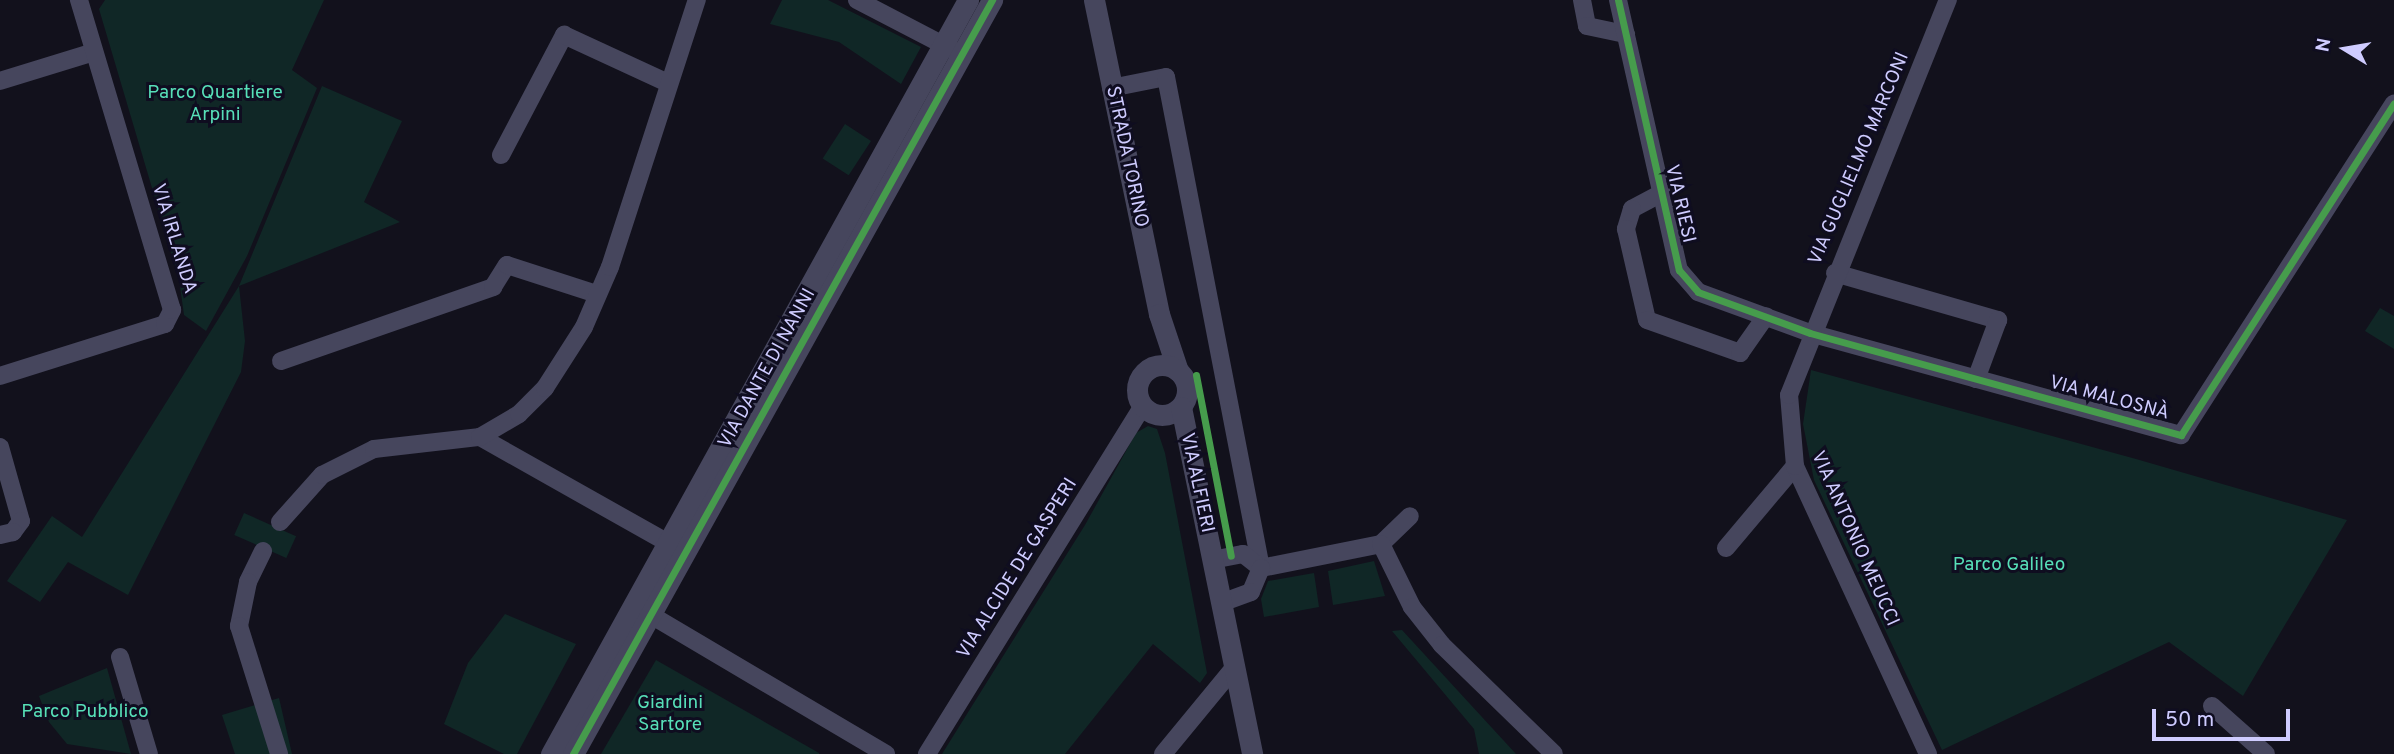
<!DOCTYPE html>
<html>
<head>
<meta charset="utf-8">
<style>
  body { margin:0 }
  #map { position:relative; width:2394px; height:754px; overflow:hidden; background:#12111c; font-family:Overpass,sans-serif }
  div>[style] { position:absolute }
  .green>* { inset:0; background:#102726; transform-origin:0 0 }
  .minor>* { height:18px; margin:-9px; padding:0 9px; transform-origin:9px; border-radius:9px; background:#46465d }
  .tertiary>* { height:21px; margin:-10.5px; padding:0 10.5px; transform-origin:10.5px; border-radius:10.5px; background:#46465d }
  .tertiary>.ring { margin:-10.5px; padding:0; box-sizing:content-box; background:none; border:21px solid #46465d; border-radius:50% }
  .cycleway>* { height:7px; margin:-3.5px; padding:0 3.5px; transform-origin:3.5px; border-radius:3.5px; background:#469c4c }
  span { translate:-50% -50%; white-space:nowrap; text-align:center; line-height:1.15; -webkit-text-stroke:6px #0f0d20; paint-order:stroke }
  .park-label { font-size:19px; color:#57dfb8 }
  .street-label { font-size:19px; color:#cfccff }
  .north { position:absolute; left:2310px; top:14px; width:70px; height:70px; -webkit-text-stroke:5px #0f0d20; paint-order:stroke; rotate:281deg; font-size:19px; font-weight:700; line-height:28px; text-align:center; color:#cfccff }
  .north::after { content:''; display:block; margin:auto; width:24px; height:32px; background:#cfccff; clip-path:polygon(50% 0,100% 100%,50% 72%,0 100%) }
  .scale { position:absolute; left:2152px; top:709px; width:138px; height:32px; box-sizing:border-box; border:4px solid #cfccff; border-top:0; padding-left:9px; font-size:21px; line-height:24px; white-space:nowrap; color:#cfccff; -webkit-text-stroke:5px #0f0d20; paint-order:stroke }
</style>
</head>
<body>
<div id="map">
  <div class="green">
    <div style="clip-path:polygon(105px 0,324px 0,292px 70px,317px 88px,247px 256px,206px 331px,184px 315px,179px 279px,99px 9px)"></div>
    <div style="clip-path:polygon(782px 0,828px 0,921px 47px,901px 84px,839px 42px,770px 24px)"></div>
    <div style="clip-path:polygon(322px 86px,402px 121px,364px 202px,400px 222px,239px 286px,245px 341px,241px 372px,128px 595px,68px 562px,40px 602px,7px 581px,52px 516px,82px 537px,239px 286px)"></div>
    <div style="left:845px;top:124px;width:31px;height:41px;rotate:33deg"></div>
    <div style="clip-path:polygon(2380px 308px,2394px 316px,2394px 349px,2365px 331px)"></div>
    <div style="clip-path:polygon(1811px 370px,2136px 459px,2347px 520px,2243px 696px,2169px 642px,1942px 750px,1814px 480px,1803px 424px)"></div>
    <div style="clip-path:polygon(1148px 426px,1157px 429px,1165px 453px,1207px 673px,1200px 683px,1153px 644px,1065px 754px,942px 754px,1085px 525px,1136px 433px)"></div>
    <div style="left:244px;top:513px;width:57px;height:24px;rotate:24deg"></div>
    <div style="clip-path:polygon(1374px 561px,1385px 596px,1333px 605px,1328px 571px)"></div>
    <div style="clip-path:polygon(1314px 573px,1319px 607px,1264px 617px,1261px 599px,1268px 581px)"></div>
    <div style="clip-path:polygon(505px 614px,576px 644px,517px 754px,504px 754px,444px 724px,468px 663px)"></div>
    <div style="clip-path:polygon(1402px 630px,1516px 754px,1479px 754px,1474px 729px,1392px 631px)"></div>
    <div style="clip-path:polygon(656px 660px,819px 753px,819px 754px,601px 754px)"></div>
    <div style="clip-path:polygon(107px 668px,131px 754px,67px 744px,49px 722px,39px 696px)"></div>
    <div style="clip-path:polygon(279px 698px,292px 754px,235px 754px,222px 715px)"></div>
  </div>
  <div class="minor">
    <div style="left:857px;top:0;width:108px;rotate:27.5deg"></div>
    <div style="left:1582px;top:0;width:26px;rotate:79deg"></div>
    <div style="left:1587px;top:26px;width:40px;rotate:12deg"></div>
    <div style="left:1618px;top:0;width:277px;rotate:77.3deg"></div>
    <div style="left:1679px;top:270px;width:29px;rotate:49deg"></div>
    <div style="left:1698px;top:292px;width:119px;rotate:20.1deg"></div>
    <div style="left:1810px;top:333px;width:385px;rotate:15.4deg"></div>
    <div style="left:2181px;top:435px;width:394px;rotate:-57.3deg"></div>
    <div style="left:0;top:81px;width:98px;rotate:-17.1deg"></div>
    <div style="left:1111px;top:88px;width:56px;rotate:-11.3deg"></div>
    <div style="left:1166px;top:77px;width:500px;rotate:79.05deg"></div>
    <div style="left:1261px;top:568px;width:122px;rotate:-11.3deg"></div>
    <div style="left:1381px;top:544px;width:40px;rotate:-44deg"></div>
    <div style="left:501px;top:155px;width:136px;rotate:-62.3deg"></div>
    <div style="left:564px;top:35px;width:115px;rotate:24.8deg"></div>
    <div style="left:1660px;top:194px;width:32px;rotate:152deg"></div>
    <div style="left:1632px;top:209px;width:21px;rotate:107deg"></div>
    <div style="left:1626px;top:229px;width:93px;rotate:77deg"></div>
    <div style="left:1647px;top:320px;width:99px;rotate:19.5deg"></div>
    <div style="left:1740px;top:353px;width:45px;rotate:-54.9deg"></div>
    <div style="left:1835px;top:273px;width:170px;rotate:16.1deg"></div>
    <div style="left:1998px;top:320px;width:63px;rotate:110.4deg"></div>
    <div style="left:281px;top:361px;width:225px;rotate:-19.2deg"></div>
    <div style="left:493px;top:287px;width:26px;rotate:-58deg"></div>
    <div style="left:507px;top:265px;width:95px;rotate:17.9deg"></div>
    <div style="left:0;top:376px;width:173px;rotate:-17.5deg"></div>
    <div style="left:165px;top:324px;width:16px;rotate:-63deg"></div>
    <div style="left:172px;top:310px;width:324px;rotate:-106.7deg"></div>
    <div style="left:480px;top:437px;width:228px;rotate:29.4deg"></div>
    <div style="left:0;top:447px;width:77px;rotate:74.2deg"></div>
    <div style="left:21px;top:521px;width:14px;rotate:126deg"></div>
    <div style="left:13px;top:532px;width:13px;rotate:167deg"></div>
    <div style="left:280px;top:522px;width:63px;rotate:-48.2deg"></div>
    <div style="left:322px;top:475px;width:58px;rotate:-26.6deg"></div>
    <div style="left:374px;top:449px;width:107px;rotate:-6.5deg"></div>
    <div style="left:480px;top:437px;width:45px;rotate:-30.5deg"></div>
    <div style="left:519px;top:414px;width:37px;rotate:-45deg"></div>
    <div style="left:545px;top:388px;width:72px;rotate:-57.4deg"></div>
    <div style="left:584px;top:327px;width:65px;rotate:-66.6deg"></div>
    <div style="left:610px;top:267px;width:281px;rotate:-72deg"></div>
    <div style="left:1381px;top:544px;width:70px;rotate:63.8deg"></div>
    <div style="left:1412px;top:607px;width:48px;rotate:51.7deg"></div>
    <div style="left:1442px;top:645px;width:156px;rotate:44.2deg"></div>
    <div style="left:1726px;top:548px;width:107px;rotate:-49.9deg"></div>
    <div style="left:263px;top:551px;width:34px;rotate:116deg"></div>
    <div style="left:248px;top:582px;width:45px;rotate:101.6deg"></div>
    <div style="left:239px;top:626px;width:134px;rotate:72.6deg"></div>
    <div style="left:1212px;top:560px;width:32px;rotate:-11deg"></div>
    <div style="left:1243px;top:554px;width:23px;rotate:38deg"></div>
    <div style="left:1261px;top:568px;width:26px;rotate:113deg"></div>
    <div style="left:1251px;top:592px;width:32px;rotate:160deg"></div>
    <div style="left:639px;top:608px;width:287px;rotate:30.6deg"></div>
    <div style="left:120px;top:657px;width:101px;rotate:73.4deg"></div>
    <div style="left:2212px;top:706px;width:72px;rotate:41.6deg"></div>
    <div style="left:927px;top:754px;width:410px;rotate:-58.2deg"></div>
    <div style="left:1163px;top:754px;width:112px;rotate:-50.5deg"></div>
    <div style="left:1928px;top:754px;width:317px;rotate:-114.8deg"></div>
    <div style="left:1795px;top:466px;width:71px;rotate:-94.8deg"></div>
    <div style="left:1789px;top:395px;width:426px;rotate:-68.1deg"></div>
  </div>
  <div class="tertiary">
    <div style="left:1094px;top:0;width:321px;rotate:78.3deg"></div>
    <div style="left:1159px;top:314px;width:60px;rotate:71.6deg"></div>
    <div class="ring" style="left:1137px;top:365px;width:29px;height:29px"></div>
    <div style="left:1181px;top:407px;width:354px;rotate:78.4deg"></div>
    <div style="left:551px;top:754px;width:862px;rotate:-61.06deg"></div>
    <div style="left:573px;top:754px;width:863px;rotate:-60.94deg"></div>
  </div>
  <div class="cycleway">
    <div style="left:1618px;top:0;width:277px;rotate:77.3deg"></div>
    <div style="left:1679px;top:270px;width:29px;rotate:49deg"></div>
    <div style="left:1698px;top:292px;width:119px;rotate:20.1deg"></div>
    <div style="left:1810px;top:333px;width:385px;rotate:15.4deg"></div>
    <div style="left:2181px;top:435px;width:394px;rotate:-57.3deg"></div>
    <div style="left:1196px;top:375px;width:184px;rotate:79.1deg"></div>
    <div style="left:573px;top:754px;width:863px;rotate:-60.94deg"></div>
  </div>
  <div class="park-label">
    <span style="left:215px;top:105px">Parco Quartiere<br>Arpini</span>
    <span style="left:2009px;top:566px">Parco Galileo</span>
    <span style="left:670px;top:715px">Giardini<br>Sartore</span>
    <span style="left:85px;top:713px">Parco Pubblico</span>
  </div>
  <div class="street-label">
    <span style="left:1126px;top:157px;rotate:78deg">STRADA TORINO</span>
    <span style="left:1860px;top:159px;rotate:-67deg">VIA GUGLIELMO MARCONI</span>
    <span style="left:1679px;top:204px;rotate:77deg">VIA RIESI</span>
    <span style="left:173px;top:239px;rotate:73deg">VIA IRLANDA</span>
    <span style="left:768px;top:369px;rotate:-61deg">VIA DANTE DI NANNI</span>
    <span style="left:2109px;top:399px;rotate:15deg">VIA MALOSNÀ</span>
    <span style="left:1196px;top:483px;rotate:78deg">VIA ALFIERI</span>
    <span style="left:1854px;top:539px;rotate:66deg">VIA ANTONIO MEUCCI</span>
    <span style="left:1018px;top:569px;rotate:-58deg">VIA ALCIDE DE GASPERI</span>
  </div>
  <div class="north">N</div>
  <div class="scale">50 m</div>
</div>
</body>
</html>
